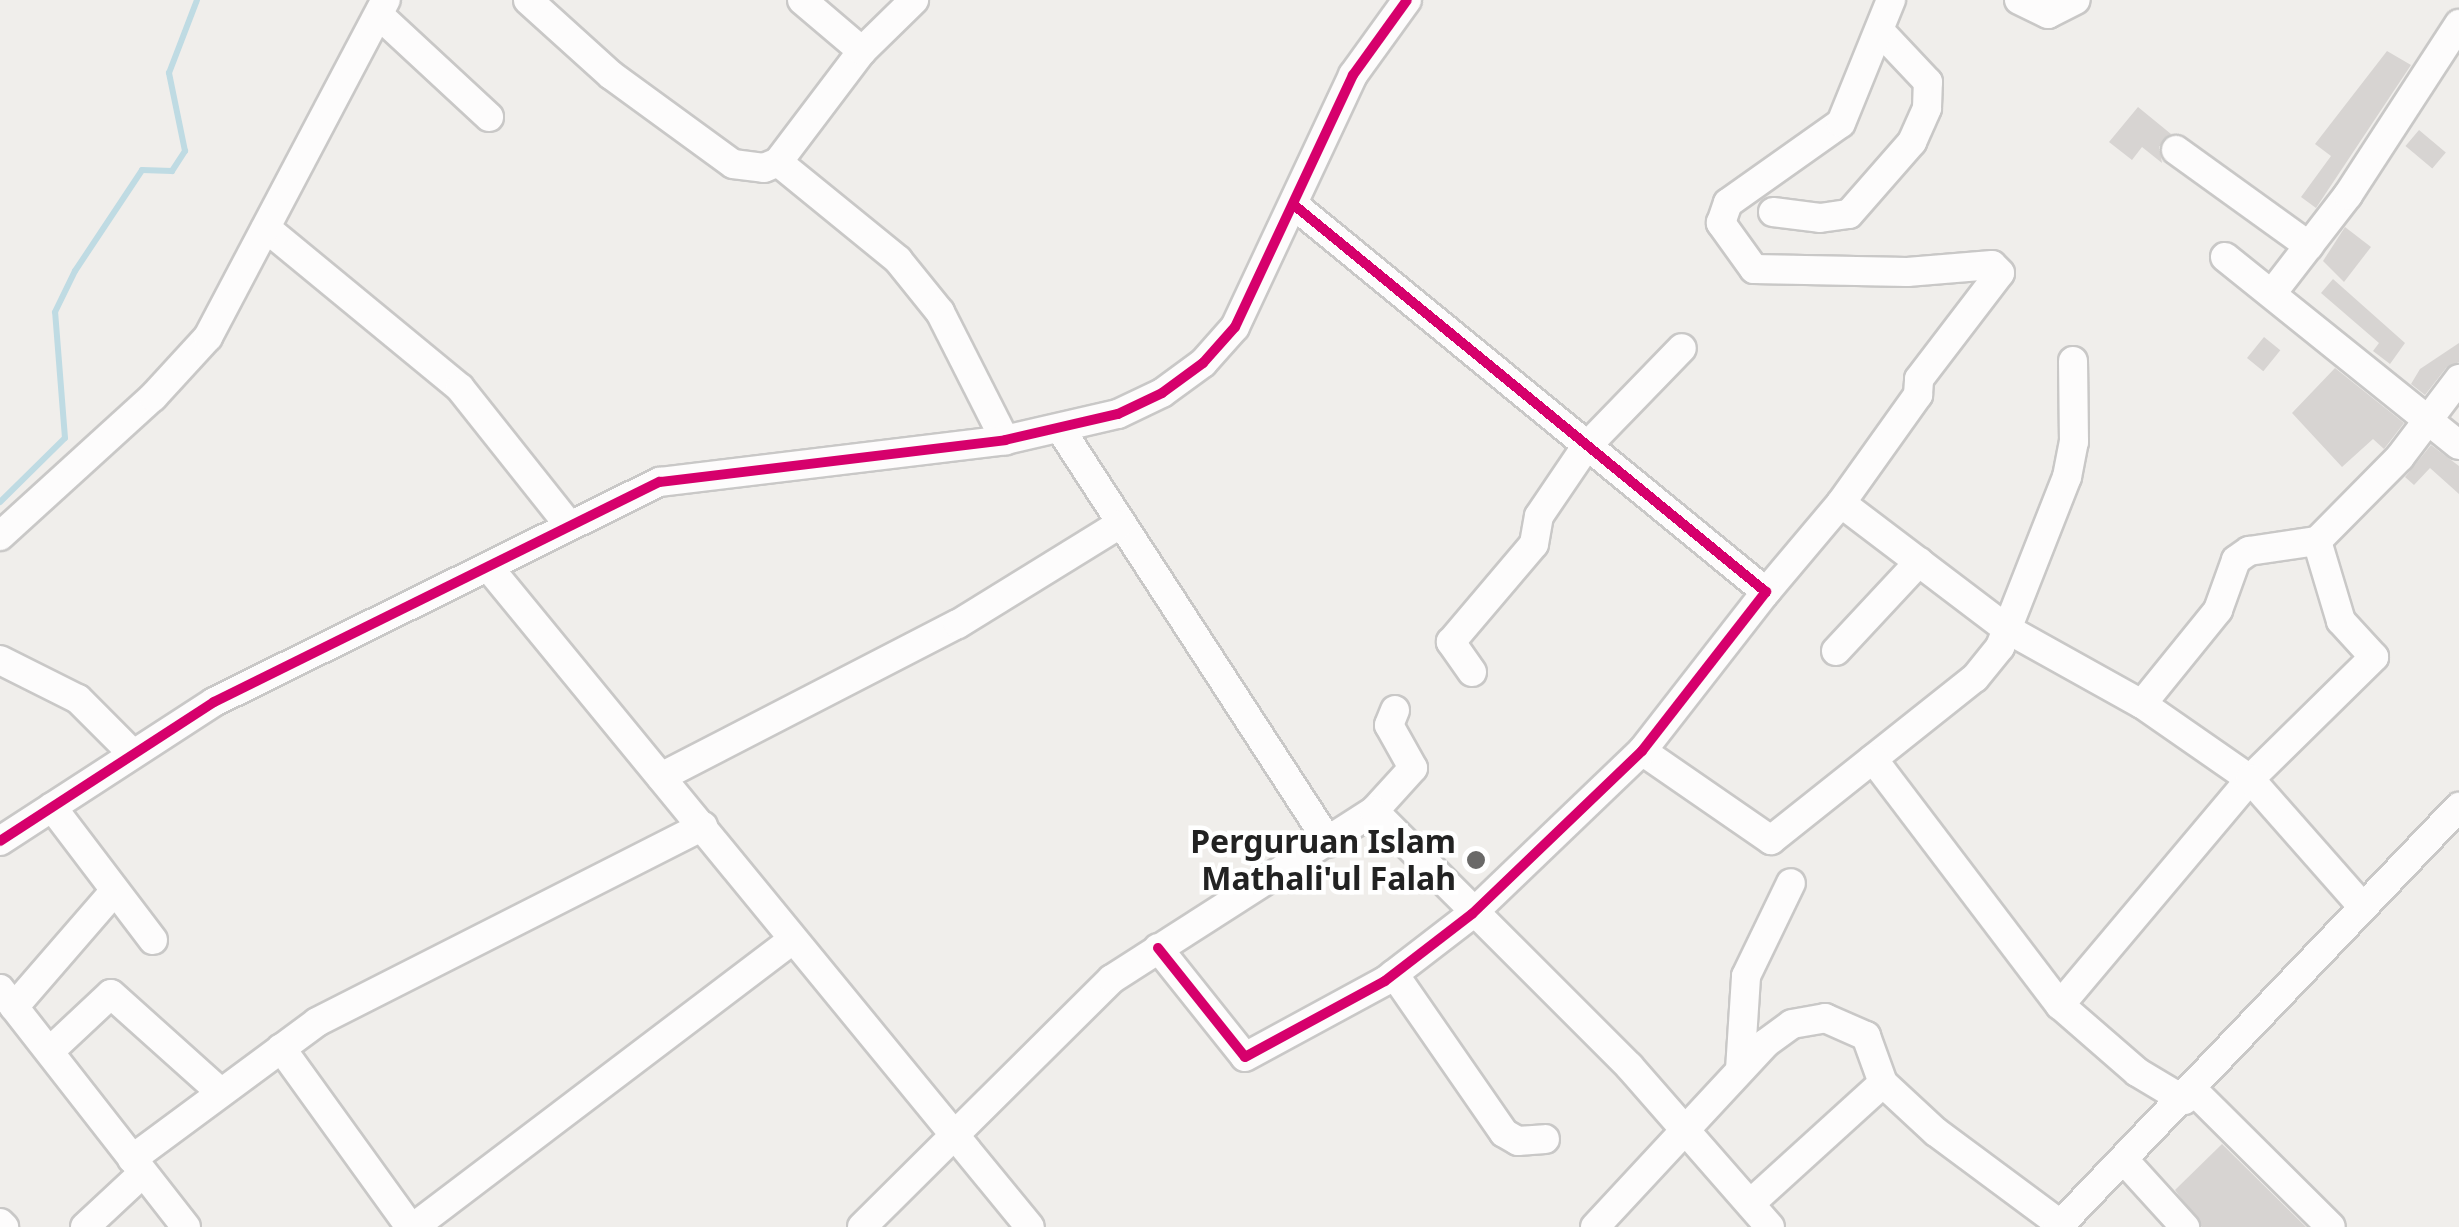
<!DOCTYPE html>
<html>
<head>
<meta charset="utf-8">
<style>
  body { margin:0 }
  #map { position:relative; width:2459px; height:1227px; overflow:hidden; background:#f0eeeb; font-family:"Noto Sans",sans-serif }
  div>[style] { position:absolute }
  .stream>* { height:6px; margin:-3px; padding:0 3px; transform-origin:3px; border-radius:3px; background:#bfdbe3 }
  .building>* { inset:0; background:#d7d4d2; transform-origin:0 0 }
  .roads { filter:drop-shadow(2px 0 #c9c8c7) drop-shadow(-2px 0 #c9c8c7) drop-shadow(0 2px #c9c8c7) drop-shadow(0 -2px #c9c8c7) }
  .minor>* { height:28px; margin:-14px; padding:0 14px; transform-origin:14px; border-radius:14px; background:#fdfcfc }
  .cycleway>* { height:10px; margin:-5px; padding:0 5px; transform-origin:5px; border-radius:5px; background:#d6006c }
  .dots>* { width:28px; height:28px; translate:-50% -50%; box-sizing:border-box; border:5px solid #fff; border-radius:50% }
  span { translate:-50% -50%; white-space:nowrap; text-align:center; line-height:1.15; -webkit-text-stroke:9px #fff; paint-order:stroke }
  .poi-label { font-size:32px; color:#222; font-weight:700 }
  .right { translate:-100% -50%; text-align:right }
</style>
</head>
<body>
<div id="map">
  <div class="stream">
    <div style="left:0;top:502px;width:91px;rotate:-44.6deg"></div>
    <div style="left:65px;top:438px;width:126px;rotate:-94.5deg"></div>
    <div style="left:55px;top:312px;width:46px;rotate:-64deg"></div>
    <div style="left:75px;top:271px;width:121px;rotate:-56.4deg"></div>
    <div style="left:142px;top:170px;width:30px;rotate:2deg"></div>
    <div style="left:172px;top:171px;width:24px;rotate:-57deg"></div>
    <div style="left:185px;top:151px;width:80px;rotate:-101.6deg"></div>
    <div style="left:169px;top:73px;width:78px;rotate:-69deg"></div>
  </div>
  <div class="building">
    <div style="clip-path:polygon(2387px 51px,2411px 65px,2316px 208px,2301px 197px,2331px 156px,2315px 144px)"></div>
    <div style="clip-path:polygon(2138px 107px,2171px 134px,2159px 147px,2162px 163px,2142px 147px,2132px 160px,2109px 142px)"></div>
    <div style="left:2419px;top:130px;width:35px;height:21px;rotate:40deg"></div>
    <div style="clip-path:polygon(2345px 227px,2371px 247px,2344px 282px,2323px 261px)"></div>
    <div style="clip-path:polygon(2333px 279px,2405px 343px,2390px 364px,2373px 351px,2379px 343px,2321px 293px)"></div>
    <div style="left:2264px;top:337px;width:21px;height:27px;rotate:39deg"></div>
    <div style="clip-path:polygon(2459px 343px,2459px 362px,2446px 368px,2425px 395px,2411px 384px,2420px 369px)"></div>
    <div style="clip-path:polygon(2335px 368px,2404px 423px,2384px 449px,2373px 439px,2342px 467px,2292px 413px)"></div>
    <div style="clip-path:polygon(2431px 445px,2459px 466px,2459px 494px,2430px 468px,2414px 485px,2405px 477px)"></div>
    <div style="clip-path:polygon(2222px 1144px,2306px 1227px,2202px 1227px,2175px 1190px)"></div>
  </div>
  <div class="roads">
    <div class="minor">
      <div style="left:528px;top:0;width:112px;rotate:42.1deg"></div>
      <div style="left:611px;top:75px;width:151px;rotate:36.1deg"></div>
      <div style="left:733px;top:164px;width:31px;rotate:7deg"></div>
      <div style="left:764px;top:168px;width:15px;rotate:-23deg"></div>
      <div style="left:778px;top:162px;width:139px;rotate:-52.9deg"></div>
      <div style="left:862px;top:51px;width:73px;rotate:-44.4deg"></div>
      <div style="left:802px;top:0;width:79px;rotate:40.4deg"></div>
      <div style="left:2019px;top:0;width:32px;rotate:26deg"></div>
      <div style="left:2048px;top:14px;width:31px;rotate:-27deg"></div>
      <div style="left:379px;top:15px;width:150px;rotate:42.8deg"></div>
      <div style="left:2176px;top:150px;width:164px;rotate:35.8deg"></div>
      <div style="left:778px;top:162px;width:155px;rotate:39.2deg"></div>
      <div style="left:898px;top:260px;width:67px;rotate:51.1deg"></div>
      <div style="left:940px;top:312px;width:144px;rotate:63.1deg"></div>
      <div style="left:1773px;top:212px;width:47px;rotate:7.3deg"></div>
      <div style="left:1820px;top:218px;width:29px;rotate:-8deg"></div>
      <div style="left:1849px;top:214px;width:96px;rotate:-48.8deg"></div>
      <div style="left:1912px;top:142px;width:37px;rotate:-66deg"></div>
      <div style="left:1927px;top:108px;width:26px;rotate:-88deg"></div>
      <div style="left:1928px;top:82px;width:71px;rotate:-133.3deg"></div>
      <div style="left:266px;top:228px;width:251px;rotate:39.5deg"></div>
      <div style="left:460px;top:388px;width:175px;rotate:51.5deg"></div>
      <div style="left:2225px;top:257px;width:300px;rotate:38.8deg"></div>
      <div style="left:2273px;top:292px;width:123px;rotate:-52.3deg"></div>
      <div style="left:2348px;top:195px;width:204px;rotate:-57deg"></div>
      <div style="left:1061px;top:430px;width:492px;rotate:57deg"></div>
      <div style="left:1841px;top:503px;width:208px;rotate:37.2deg"></div>
      <div style="left:2007px;top:629px;width:154px;rotate:29.1deg"></div>
      <div style="left:2142px;top:704px;width:121px;rotate:-51deg"></div>
      <div style="left:2218px;top:610px;width:53px;rotate:-70.2deg"></div>
      <div style="left:2236px;top:560px;width:16px;rotate:-35deg"></div>
      <div style="left:2249px;top:551px;width:69px;rotate:-8.4deg"></div>
      <div style="left:2317px;top:541px;width:118px;rotate:-45.3deg"></div>
      <div style="left:2400px;top:457px;width:98px;rotate:-52.9deg"></div>
      <div style="left:0;top:536px;width:207px;rotate:-42.3deg"></div>
      <div style="left:153px;top:397px;width:81px;rotate:-47.5deg"></div>
      <div style="left:208px;top:337px;width:381px;rotate:-62.2deg"></div>
      <div style="left:490px;top:569px;width:851px;rotate:50.63deg"></div>
      <div style="left:1766px;top:592px;width:116px;rotate:-49.9deg"></div>
      <div style="left:1841px;top:503px;width:133px;rotate:-54.5deg"></div>
      <div style="left:1918px;top:395px;width:16px;rotate:-86deg"></div>
      <div style="left:1919px;top:379px;width:133px;rotate:-52.6deg"></div>
      <div style="left:2000px;top:273px;width:11px;rotate:-135deg"></div>
      <div style="left:1992px;top:265px;width:85px;rotate:175.3deg"></div>
      <div style="left:1907px;top:272px;width:153px;rotate:-178.9deg"></div>
      <div style="left:1754px;top:269px;width:57px;rotate:-125.7deg"></div>
      <div style="left:1721px;top:223px;width:21px;rotate:-71deg"></div>
      <div style="left:1728px;top:203px;width:138px;rotate:-35.3deg"></div>
      <div style="left:1841px;top:123px;width:133px;rotate:-67.9deg"></div>
      <div style="left:1836px;top:651px;width:122px;rotate:-47deg"></div>
      <div style="left:0;top:660px;width:87px;rotate:26.6deg"></div>
      <div style="left:78px;top:699px;width:75px;rotate:45deg"></div>
      <div style="left:1472px;top:672px;width:37px;rotate:-125deg"></div>
      <div style="left:1451px;top:642px;width:128px;rotate:-49.7deg"></div>
      <div style="left:1534px;top:544px;width:28px;rotate:-80deg"></div>
      <div style="left:1539px;top:516px;width:82px;rotate:-55.9deg"></div>
      <div style="left:1585px;top:448px;width:139px;rotate:-45.9deg"></div>
      <div style="left:2142px;top:704px;width:131px;rotate:34.8deg"></div>
      <div style="left:2250px;top:779px;width:174px;rotate:-44.5deg"></div>
      <div style="left:2374px;top:657px;width:49px;rotate:-132.5deg"></div>
      <div style="left:2341px;top:621px;width:84px;rotate:-106.7deg"></div>
      <div style="left:1642px;top:751px;width:157px;rotate:34.6deg"></div>
      <div style="left:1771px;top:840px;width:260px;rotate:-38.5deg"></div>
      <div style="left:1975px;top:678px;width:40px;rotate:-51deg"></div>
      <div style="left:2000px;top:647px;width:183px;rotate:-68.5deg"></div>
      <div style="left:2067px;top:477px;width:36px;rotate:-79deg"></div>
      <div style="left:2074px;top:442px;width:81px;rotate:-90.7deg"></div>
      <div style="left:1873px;top:759px;width:309px;rotate:52.8deg"></div>
      <div style="left:2060px;top:1005px;width:102px;rotate:41deg"></div>
      <div style="left:2137px;top:1072px;width:55px;rotate:30.8deg"></div>
      <div style="left:661px;top:777px;width:334px;rotate:-27.3deg"></div>
      <div style="left:958px;top:624px;width:188px;rotate:-31.7deg"></div>
      <div style="left:52px;top:807px;width:167px;rotate:52.8deg"></div>
      <div style="left:1374px;top:811px;width:58px;rotate:-47.8deg"></div>
      <div style="left:1413px;top:768px;width:49px;rotate:-119.2deg"></div>
      <div style="left:1389px;top:725px;width:16px;rotate:-68deg"></div>
      <div style="left:0;top:841px;width:255px;rotate:-33deg"></div>
      <div style="left:214px;top:702px;width:497px;rotate:-26.3deg"></div>
      <div style="left:660px;top:482px;width:348px;rotate:-6.9deg"></div>
      <div style="left:1005px;top:440px;width:116px;rotate:-13deg"></div>
      <div style="left:1118px;top:414px;width:49px;rotate:-25.5deg"></div>
      <div style="left:1162px;top:393px;width:51px;rotate:-36.2deg"></div>
      <div style="left:1203px;top:363px;width:48px;rotate:-48.4deg"></div>
      <div style="left:1235px;top:327px;width:278px;rotate:-64.9deg"></div>
      <div style="left:1353px;top:75px;width:92px;rotate:-54.2deg"></div>
      <div style="left:1158px;top:948px;width:139px;rotate:51.4deg"></div>
      <div style="left:1245px;top:1057px;width:159px;rotate:-28.5deg"></div>
      <div style="left:1385px;top:981px;width:110px;rotate:-37.6deg"></div>
      <div style="left:1472px;top:914px;width:236px;rotate:-43.8deg"></div>
      <div style="left:1642px;top:751px;width:202px;rotate:-52.1deg"></div>
      <div style="left:1766px;top:592px;width:610px;rotate:-140.65deg"></div>
      <div style="left:1394px;top:974px;width:193px;rotate:55.3deg"></div>
      <div style="left:1504px;top:1133px;width:16px;rotate:30deg"></div>
      <div style="left:1518px;top:1141px;width:27px;rotate:-4deg"></div>
      <div style="left:0;top:989px;width:302px;rotate:52deg"></div>
      <div style="left:2060px;top:1005px;width:295px;rotate:-49.9deg"></div>
      <div style="left:2250px;top:779px;width:169px;rotate:48.6deg"></div>
      <div style="left:14px;top:1007px;width:150px;rotate:-49.1deg"></div>
      <div style="left:281px;top:1048px;width:221px;rotate:54.2deg"></div>
      <div style="left:50px;top:1051px;width:83px;rotate:-43.1deg"></div>
      <div style="left:111px;top:994px;width:144px;rotate:41.9deg"></div>
      <div style="left:1740px;top:1070px;width:94px;rotate:-86.3deg"></div>
      <div style="left:1746px;top:976px;width:103px;rotate:-64.2deg"></div>
      <div style="left:2193px;top:1090px;width:194px;rotate:44.8deg"></div>
      <div style="left:132px;top:1159px;width:230px;rotate:-36.5deg"></div>
      <div style="left:317px;top:1022px;width:433px;rotate:-26.9deg"></div>
      <div style="left:2124px;top:1160px;width:91px;rotate:47.7deg"></div>
      <div style="left:1751px;top:1203px;width:178px;rotate:-42.3deg"></div>
      <div style="left:0;top:1223px;width:6px;rotate:45deg"></div>
      <div style="left:85px;top:1227px;width:79px;rotate:-43deg"></div>
      <div style="left:414px;top:1227px;width:475px;rotate:-37.2deg"></div>
      <div style="left:862px;top:1227px;width:352px;rotate:-44.8deg"></div>
      <div style="left:1112px;top:979px;width:311px;rotate:-32.7deg"></div>
      <div style="left:1374px;top:811px;width:361px;rotate:45deg"></div>
      <div style="left:1629px;top:1066px;width:214px;rotate:48.8deg"></div>
      <div style="left:1595px;top:1227px;width:251px;rotate:-47.1deg"></div>
      <div style="left:1766px;top:1043px;width:32px;rotate:-36deg"></div>
      <div style="left:1792px;top:1024px;width:34px;rotate:-10deg"></div>
      <div style="left:1825px;top:1018px;width:45px;rotate:23.7deg"></div>
      <div style="left:1866px;top:1036px;width:50px;rotate:70.1deg"></div>
      <div style="left:1883px;top:1083px;width:72px;rotate:42.8deg"></div>
      <div style="left:1936px;top:1132px;width:154px;rotate:36.6deg"></div>
      <div style="left:2058px;top:1227px;width:581px;rotate:-46.33deg"></div>
    </div>
  </div>
  <div class="cycleway">
    <div style="left:0;top:841px;width:255px;rotate:-33deg"></div>
    <div style="left:214px;top:702px;width:497px;rotate:-26.3deg"></div>
    <div style="left:660px;top:482px;width:348px;rotate:-6.9deg"></div>
    <div style="left:1005px;top:440px;width:116px;rotate:-13deg"></div>
    <div style="left:1118px;top:414px;width:49px;rotate:-25.5deg"></div>
    <div style="left:1162px;top:393px;width:51px;rotate:-36.2deg"></div>
    <div style="left:1203px;top:363px;width:48px;rotate:-48.4deg"></div>
    <div style="left:1235px;top:327px;width:278px;rotate:-64.9deg"></div>
    <div style="left:1353px;top:75px;width:92px;rotate:-54.2deg"></div>
    <div style="left:1158px;top:948px;width:139px;rotate:51.4deg"></div>
    <div style="left:1245px;top:1057px;width:159px;rotate:-28.5deg"></div>
    <div style="left:1385px;top:981px;width:110px;rotate:-37.6deg"></div>
    <div style="left:1472px;top:914px;width:236px;rotate:-43.8deg"></div>
    <div style="left:1642px;top:751px;width:202px;rotate:-52.1deg"></div>
    <div style="left:1766px;top:592px;width:610px;rotate:-140.65deg"></div>
  </div>
  <div class="dots">
    <div style="left:1476px;top:860px;background:#6a6968"></div>
  </div>
  <div class="poi-label">
    <span class="right" style="left:1456px;top:860px">Perguruan Islam<br>Mathali'ul Falah</span>
  </div>
</div>
</body>
</html>
